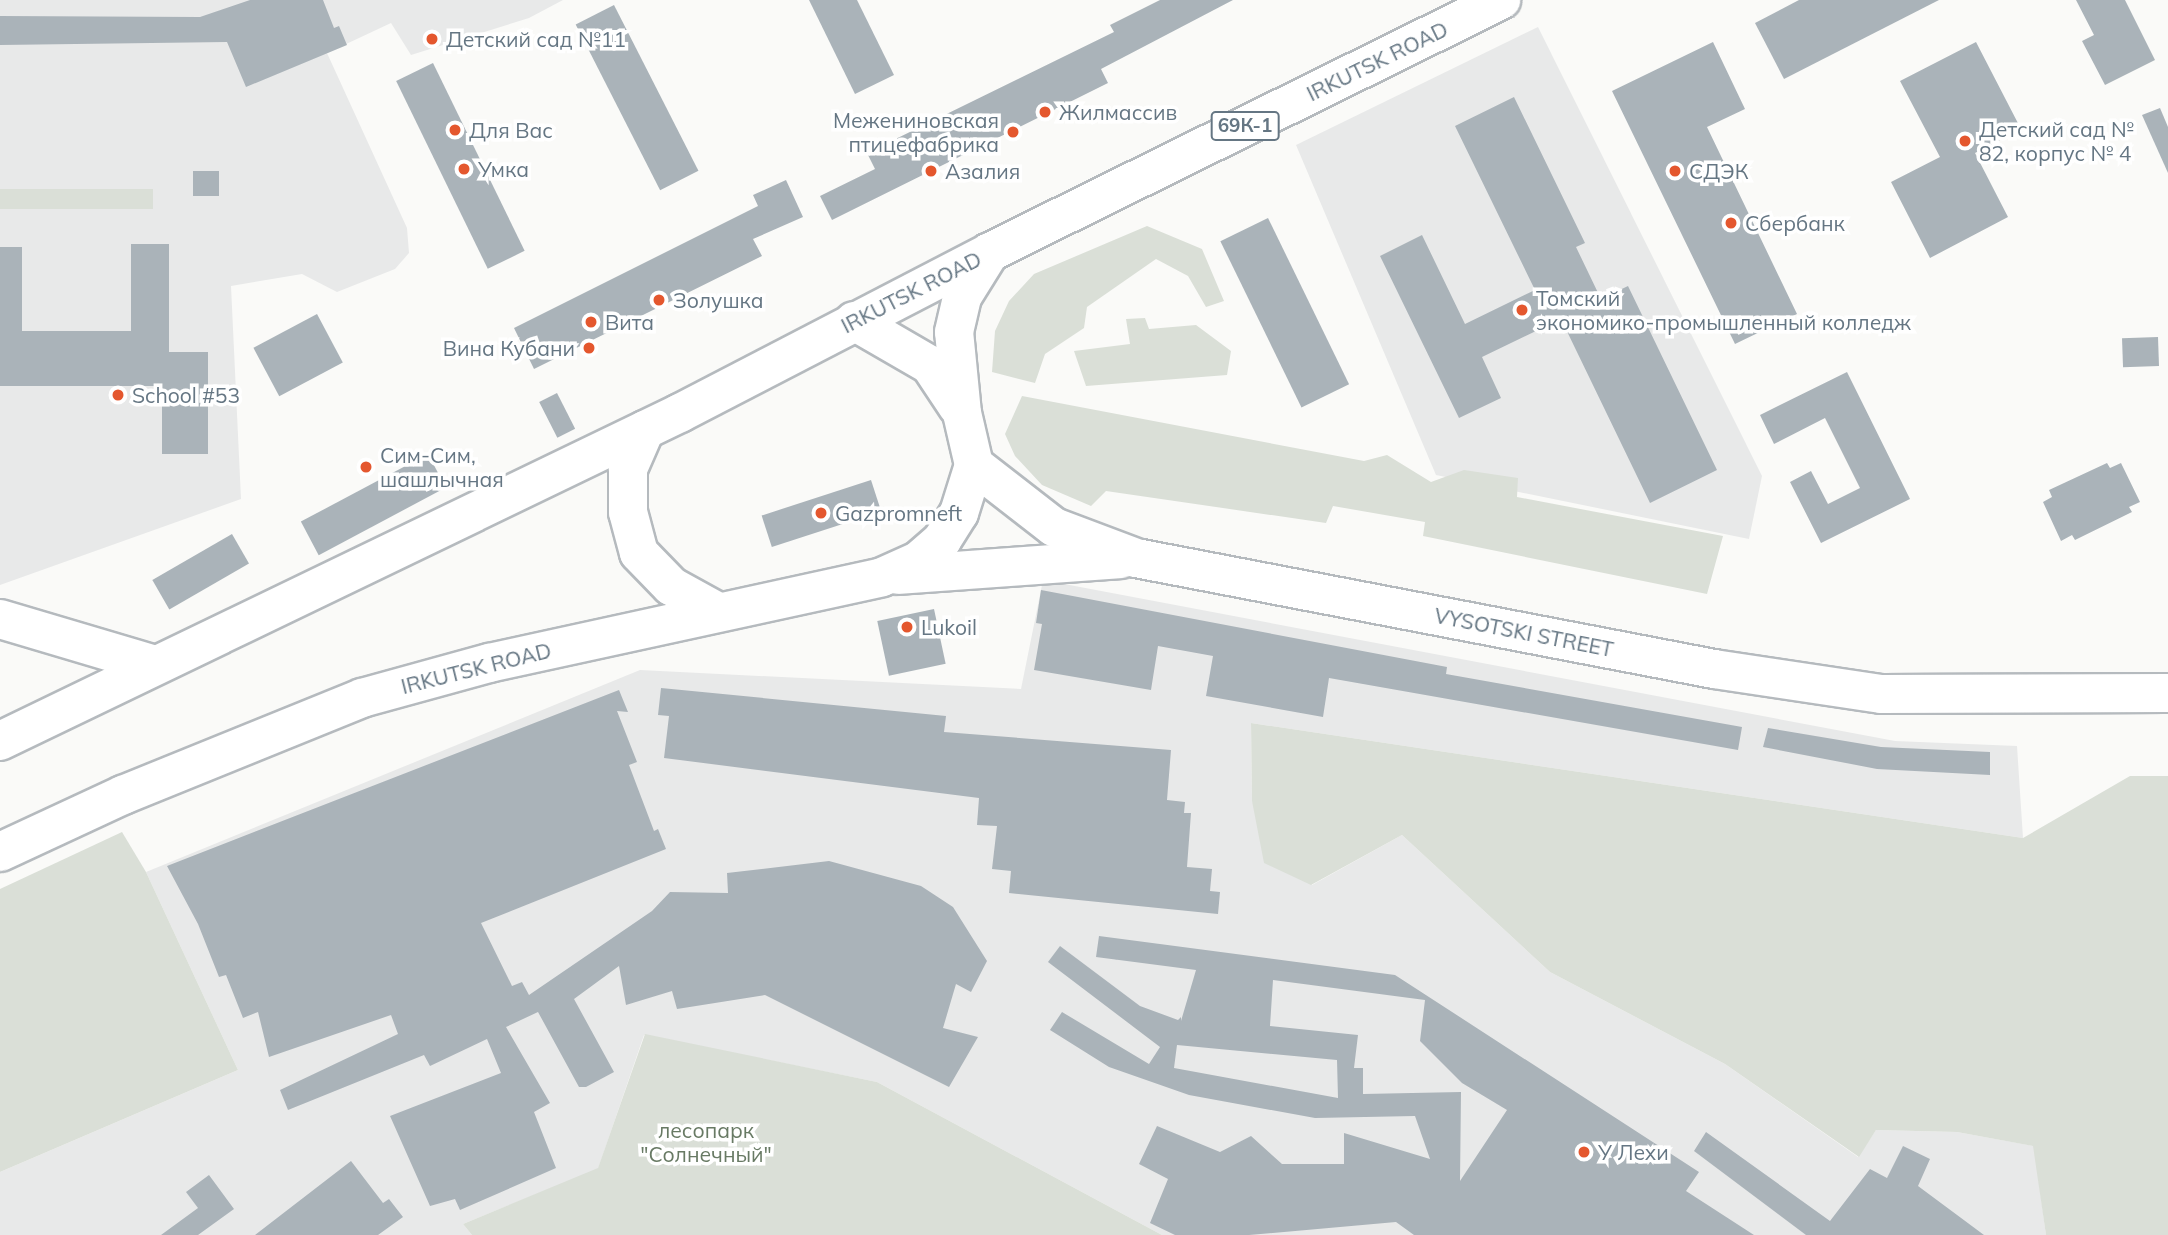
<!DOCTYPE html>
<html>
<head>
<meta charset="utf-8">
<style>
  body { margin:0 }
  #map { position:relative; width:2168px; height:1235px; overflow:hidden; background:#fafaf8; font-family:Mulish,sans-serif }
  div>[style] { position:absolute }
  .built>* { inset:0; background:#e8e9e9 }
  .green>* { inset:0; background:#dadfd7; transform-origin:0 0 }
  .building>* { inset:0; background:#aab3b9; transform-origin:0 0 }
  .roads { filter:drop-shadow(2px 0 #b5babe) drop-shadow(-2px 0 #b5babe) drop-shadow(0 2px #b5babe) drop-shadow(0 -2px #b5babe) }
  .major>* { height:38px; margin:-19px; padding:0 19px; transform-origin:19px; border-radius:19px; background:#fff }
  .dots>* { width:19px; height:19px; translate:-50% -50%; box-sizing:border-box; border:4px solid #fff; border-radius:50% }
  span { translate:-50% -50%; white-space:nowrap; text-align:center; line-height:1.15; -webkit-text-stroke:7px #fff; paint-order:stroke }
  .shield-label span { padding:2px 5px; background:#fff; border:2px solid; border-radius:5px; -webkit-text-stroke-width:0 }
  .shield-label { font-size:19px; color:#657683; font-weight:700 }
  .poi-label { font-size:21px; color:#657683 }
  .left { translate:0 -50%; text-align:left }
  .right { translate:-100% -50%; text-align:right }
  .street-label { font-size:21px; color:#657683 }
  .park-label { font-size:21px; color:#687a64 }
</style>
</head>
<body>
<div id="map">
  <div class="built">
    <div style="clip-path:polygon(0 0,563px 0,529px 18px,411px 55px,391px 23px,327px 53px,407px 228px,409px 253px,395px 269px,337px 292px,302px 274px,231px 286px,241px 499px,0 585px)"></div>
    <div style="clip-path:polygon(1538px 27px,1762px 476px,1749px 539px,1436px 475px,1296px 145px)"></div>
    <div style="clip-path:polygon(1043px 580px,1895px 741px,2017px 746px,2023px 838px,1251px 723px,1252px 801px,1312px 885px,1402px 835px,1550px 972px,1725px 1064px,1858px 1157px,1876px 1130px,1957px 1132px,2034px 1146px,2046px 1235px,1162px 1235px,877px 1082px,644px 1035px,598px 1169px,463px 1224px,472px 1235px,0 1235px,0 1172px,238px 1070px,146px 872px,640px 670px,1021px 689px)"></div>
  </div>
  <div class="green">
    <div style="left:0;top:189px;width:153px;height:20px"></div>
    <div style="clip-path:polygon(1147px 226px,1202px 249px,1224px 301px,1206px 307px,1188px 276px,1156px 259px,1087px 307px,1084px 328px,1045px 354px,1035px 383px,992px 372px,995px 331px,1009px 301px,1034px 274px)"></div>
    <div style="clip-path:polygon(1145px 318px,1149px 329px,1196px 325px,1231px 351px,1227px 375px,1086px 386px,1074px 351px,1130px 344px,1126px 319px)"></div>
    <div style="clip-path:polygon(1022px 396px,1364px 461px,1387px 455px,1431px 482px,1464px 470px,1518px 478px,1517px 497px,1723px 536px,1707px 594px,1423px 536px,1425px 522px,1333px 506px,1326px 523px,1106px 491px,1091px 506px,1042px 485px,1015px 456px,1005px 434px)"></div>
    <div style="clip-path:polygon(1251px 723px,2023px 838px,2130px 776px,2168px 776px,2168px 1235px,2046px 1235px,2033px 1146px,1957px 1132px,1876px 1130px,1859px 1157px,1725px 1064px,1550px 972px,1402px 835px,1311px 885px,1264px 863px,1252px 801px)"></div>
    <div style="clip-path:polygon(122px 832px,146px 872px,238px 1070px,0 1172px,0 889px)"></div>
    <div style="clip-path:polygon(645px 1034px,877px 1082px,1162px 1235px,472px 1235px,463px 1224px,598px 1168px)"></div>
  </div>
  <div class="building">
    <div style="clip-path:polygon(250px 0,323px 0,334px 28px,339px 26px,347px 45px,246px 87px,227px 42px,0 45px,0 16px,200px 17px)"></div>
    <div style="clip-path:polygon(809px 0,857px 0,894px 75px,855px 94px)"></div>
    <div style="clip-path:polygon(1160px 0,1233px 0,1101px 69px,1108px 83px,832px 220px,820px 196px,875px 169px,867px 153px,1114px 32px,1110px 25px)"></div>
    <div style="clip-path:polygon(1799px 0,1939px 0,1784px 79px,1755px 23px)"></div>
    <div style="clip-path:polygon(2076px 0,2125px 0,2155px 60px,2105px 85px,2082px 41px,2094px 35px)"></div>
    <div style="left:614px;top:5px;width:186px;height:43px;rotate:63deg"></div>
    <div style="clip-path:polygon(1713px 42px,1745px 109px,1707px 127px,1797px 314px,1735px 344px,1612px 91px)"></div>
    <div style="clip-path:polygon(1976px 42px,2021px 129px,1975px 153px,2008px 217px,1930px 258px,1891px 182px,1940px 157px,1900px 81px)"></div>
    <div style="left:433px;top:63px;width:209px;height:41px;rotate:64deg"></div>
    <div style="clip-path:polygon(1514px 97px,1585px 243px,1576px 247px,1601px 299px,1628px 286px,1717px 470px,1650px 503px,1561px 319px,1482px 357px,1501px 398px,1459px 418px,1380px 256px,1422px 235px,1465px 324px,1535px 290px,1455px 126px)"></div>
    <div style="clip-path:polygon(2160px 108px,2168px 127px,2168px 173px,2142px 115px)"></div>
    <div style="left:193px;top:171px;width:26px;height:25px"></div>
    <div style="clip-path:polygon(786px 180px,803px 217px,753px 239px,762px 256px,534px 369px,514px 328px,758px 206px,753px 195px)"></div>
    <div style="left:1268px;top:218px;width:185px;height:53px;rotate:64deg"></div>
    <div style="clip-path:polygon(131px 244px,169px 244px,169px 352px,208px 352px,208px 454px,162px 454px,162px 386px,0 386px,0 247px,22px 247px,22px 331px,131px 331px)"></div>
    <div style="left:317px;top:314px;width:55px;height:72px;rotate:62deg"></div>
    <div style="left:2158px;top:337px;width:29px;height:36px;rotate:88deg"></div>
    <div style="clip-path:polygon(1847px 372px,1910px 499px,1821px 543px,1790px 482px,1811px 471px,1828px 504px,1860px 488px,1825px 418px,1774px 444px,1760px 415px)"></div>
    <div style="left:557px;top:393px;width:40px;height:20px;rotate:63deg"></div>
    <div style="left:428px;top:454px;width:38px;height:144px;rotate:62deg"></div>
    <div style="clip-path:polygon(2107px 463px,2110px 468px,2121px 463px,2140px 502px,2129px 507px,2132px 512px,2075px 540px,2072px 535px,2061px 541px,2043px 502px,2052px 497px,2049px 490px)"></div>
    <div style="left:871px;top:480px;width:33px;height:115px;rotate:72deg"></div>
    <div style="left:232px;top:534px;width:34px;height:92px;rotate:60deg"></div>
    <div style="clip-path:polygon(1041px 590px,1447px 667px,1446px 674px,1742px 727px,1738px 750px,1329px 678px,1323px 717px,1206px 696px,1213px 656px,1158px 646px,1151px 690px,1034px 670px,1042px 624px,1036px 623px)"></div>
    <div style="left:934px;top:609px;width:56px;height:58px;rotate:78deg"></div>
    <div style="clip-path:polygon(661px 688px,946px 716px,944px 732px,1171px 750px,1167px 800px,1185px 802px,1184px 813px,1191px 813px,1187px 867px,1212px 869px,1210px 891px,1220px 892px,1218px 914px,1009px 893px,1011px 871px,992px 869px,997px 826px,977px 825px,979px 798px,664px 758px,669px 716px,658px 715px)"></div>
    <div style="clip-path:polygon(619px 690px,628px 712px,617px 711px,637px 762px,629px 765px,654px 831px,658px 829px,666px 849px,481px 923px,512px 986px,522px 982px,529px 995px,652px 911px,670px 892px,728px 893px,727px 873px,829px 861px,921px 886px,953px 907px,987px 961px,971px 992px,956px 984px,943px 1028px,978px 1037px,949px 1087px,765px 995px,677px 1009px,672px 991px,626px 1005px,619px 966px,574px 999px,614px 1072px,586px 1087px,579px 1087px,538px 1012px,506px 1027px,550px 1103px,534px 1112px,556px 1168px,460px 1210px,455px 1199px,430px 1206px,390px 1116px,501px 1073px,487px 1039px,430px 1066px,424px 1055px,288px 1110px,280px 1090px,398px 1034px,391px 1015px,269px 1057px,258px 1012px,243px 1018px,226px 975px,219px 977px,198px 924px,167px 866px)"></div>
    <div style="clip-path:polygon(1768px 728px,1881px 747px,1990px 752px,1990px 775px,1877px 769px,1763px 747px)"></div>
    <div style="clip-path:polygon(evenodd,1099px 936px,1395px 975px,1699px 1172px,1686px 1191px,1754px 1235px,1414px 1235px,1396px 1222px,1249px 1235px,1175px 1235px,1150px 1223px,1168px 1179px,1139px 1164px,1157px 1126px,1220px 1152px,1251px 1136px,1282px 1164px,1344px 1164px,1344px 1133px,1430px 1159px,1415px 1116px,1315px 1118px,1189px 1095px,1109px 1067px,1050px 1030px,1062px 1012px,1149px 1064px,1160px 1047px,1048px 962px,1060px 946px,1140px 1006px,1178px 1020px,1181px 1017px,1181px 1021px,1196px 970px,1096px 957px,1099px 936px,1273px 980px,1425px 1000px,1420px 1041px,1462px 1083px,1507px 1110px,1460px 1181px,1461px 1092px,1363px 1094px,1363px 1068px,1354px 1068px,1358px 1035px,1270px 1026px,1273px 980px,1099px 936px,1177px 1045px,1337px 1060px,1338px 1098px,1174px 1068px,1177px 1045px)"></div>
    <div style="clip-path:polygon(1706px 1132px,1830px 1221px,1870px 1169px,1887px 1178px,1903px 1146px,1930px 1159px,1918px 1186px,1984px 1235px,1806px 1235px,1694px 1151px)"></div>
    <div style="clip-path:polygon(351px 1161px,383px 1203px,389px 1199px,403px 1217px,378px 1235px,255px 1235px)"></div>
    <div style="clip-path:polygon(209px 1175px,234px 1209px,198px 1235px,161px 1235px,198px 1208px,186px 1192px)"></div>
  </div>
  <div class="roads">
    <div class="major">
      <div style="left:854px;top:321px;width:88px;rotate:30.1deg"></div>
      <div style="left:930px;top:365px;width:50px;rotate:56.3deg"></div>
      <div style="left:645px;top:430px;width:43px;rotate:113.6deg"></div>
      <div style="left:628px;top:469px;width:43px;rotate:90deg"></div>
      <div style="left:628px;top:512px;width:42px;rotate:75deg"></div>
      <div style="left:639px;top:553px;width:46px;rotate:45.9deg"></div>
      <div style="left:671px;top:586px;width:54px;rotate:29deg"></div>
      <div style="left:974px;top:465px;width:101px;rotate:37.8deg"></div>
      <div style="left:1054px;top:527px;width:88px;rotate:20.7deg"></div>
      <div style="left:1136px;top:558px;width:589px;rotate:10.87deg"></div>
      <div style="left:1714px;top:669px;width:169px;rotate:8.5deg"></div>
      <div style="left:1881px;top:694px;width:287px;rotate:-0.2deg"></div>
      <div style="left:898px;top:575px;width:223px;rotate:-4.1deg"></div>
      <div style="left:0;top:619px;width:159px;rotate:16.5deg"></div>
      <div style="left:0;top:741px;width:755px;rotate:-25.75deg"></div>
      <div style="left:680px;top:413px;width:349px;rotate:-27.4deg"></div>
      <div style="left:990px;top:252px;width:570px;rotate:-26.25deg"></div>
      <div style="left:0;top:852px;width:136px;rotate:-24.9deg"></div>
      <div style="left:123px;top:795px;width:258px;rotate:-22.1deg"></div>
      <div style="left:362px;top:698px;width:132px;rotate:-15.4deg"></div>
      <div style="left:489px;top:663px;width:402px;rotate:-12.3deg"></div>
      <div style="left:882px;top:577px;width:39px;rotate:-24deg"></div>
      <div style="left:918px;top:561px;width:32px;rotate:-41deg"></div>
      <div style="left:942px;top:540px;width:32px;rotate:-58deg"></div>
      <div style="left:959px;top:513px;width:50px;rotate:-72.6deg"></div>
      <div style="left:974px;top:465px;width:53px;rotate:-103deg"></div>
      <div style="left:962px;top:413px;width:81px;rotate:-95.6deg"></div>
      <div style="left:954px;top:332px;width:36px;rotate:-77deg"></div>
      <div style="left:962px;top:297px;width:53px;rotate:-58.1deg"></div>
    </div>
  </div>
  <div class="dots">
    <div style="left:432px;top:39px;background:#e4572e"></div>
    <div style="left:1045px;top:112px;background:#e4572e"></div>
    <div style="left:455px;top:130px;background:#e4572e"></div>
    <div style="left:1013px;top:132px;background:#e4572e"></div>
    <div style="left:1965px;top:141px;background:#e4572e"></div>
    <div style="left:464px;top:169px;background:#e4572e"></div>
    <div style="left:931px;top:171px;background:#e4572e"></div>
    <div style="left:1675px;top:171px;background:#e4572e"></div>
    <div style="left:1731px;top:223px;background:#e4572e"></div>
    <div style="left:659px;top:300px;background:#e4572e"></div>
    <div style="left:1522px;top:310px;background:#e4572e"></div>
    <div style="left:591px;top:322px;background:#e4572e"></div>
    <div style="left:589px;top:348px;background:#e4572e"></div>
    <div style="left:118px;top:395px;background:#e4572e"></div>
    <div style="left:366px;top:467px;background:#e4572e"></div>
    <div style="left:821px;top:513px;background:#e4572e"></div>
    <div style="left:907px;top:627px;background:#e4572e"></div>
    <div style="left:1584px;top:1152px;background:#e4572e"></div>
  </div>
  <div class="shield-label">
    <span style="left:1245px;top:126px">69К-1</span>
  </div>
  <div class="poi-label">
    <span class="left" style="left:446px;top:39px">Детский сад №11</span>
    <span class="left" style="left:1059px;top:112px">Жилмассив</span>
    <span class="right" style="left:999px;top:132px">Межениновская<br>птицефабрика</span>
    <span class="left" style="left:1979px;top:141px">Детский сад №<br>82, корпус № 4</span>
    <span class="left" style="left:469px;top:130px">Для Вас</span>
    <span class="left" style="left:478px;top:169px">Умка</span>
    <span class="left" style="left:945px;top:171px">Азалия</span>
    <span class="left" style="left:1689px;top:171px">СДЭК</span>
    <span class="left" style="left:1745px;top:223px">Сбербанк</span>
    <span class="left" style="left:1536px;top:310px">Томский<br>экономико-промышленный колледж</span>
    <span class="left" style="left:673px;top:300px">Золушка</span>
    <span class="left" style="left:605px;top:322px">Вита</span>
    <span class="right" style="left:575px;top:348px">Вина Кубани</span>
    <span class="left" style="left:132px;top:395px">School #53</span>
    <span class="left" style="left:380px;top:467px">Сим-Сим,<br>шашлычная</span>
    <span class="left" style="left:835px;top:513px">Gazpromneft</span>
    <span class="left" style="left:921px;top:627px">Lukoil</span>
    <span class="left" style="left:1598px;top:1152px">У Лехи</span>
  </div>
  <div class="street-label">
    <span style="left:1377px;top:61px;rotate:-26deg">IRKUTSK ROAD</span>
    <span style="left:911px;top:292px;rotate:-27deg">IRKUTSK ROAD</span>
    <span style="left:1524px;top:632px;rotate:11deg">VYSOTSKI STREET</span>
    <span style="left:476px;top:668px;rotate:-14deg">IRKUTSK ROAD</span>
  </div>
  <div class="park-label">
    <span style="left:706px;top:1142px">лесопарк<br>"Солнечный"</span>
  </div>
</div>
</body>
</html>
